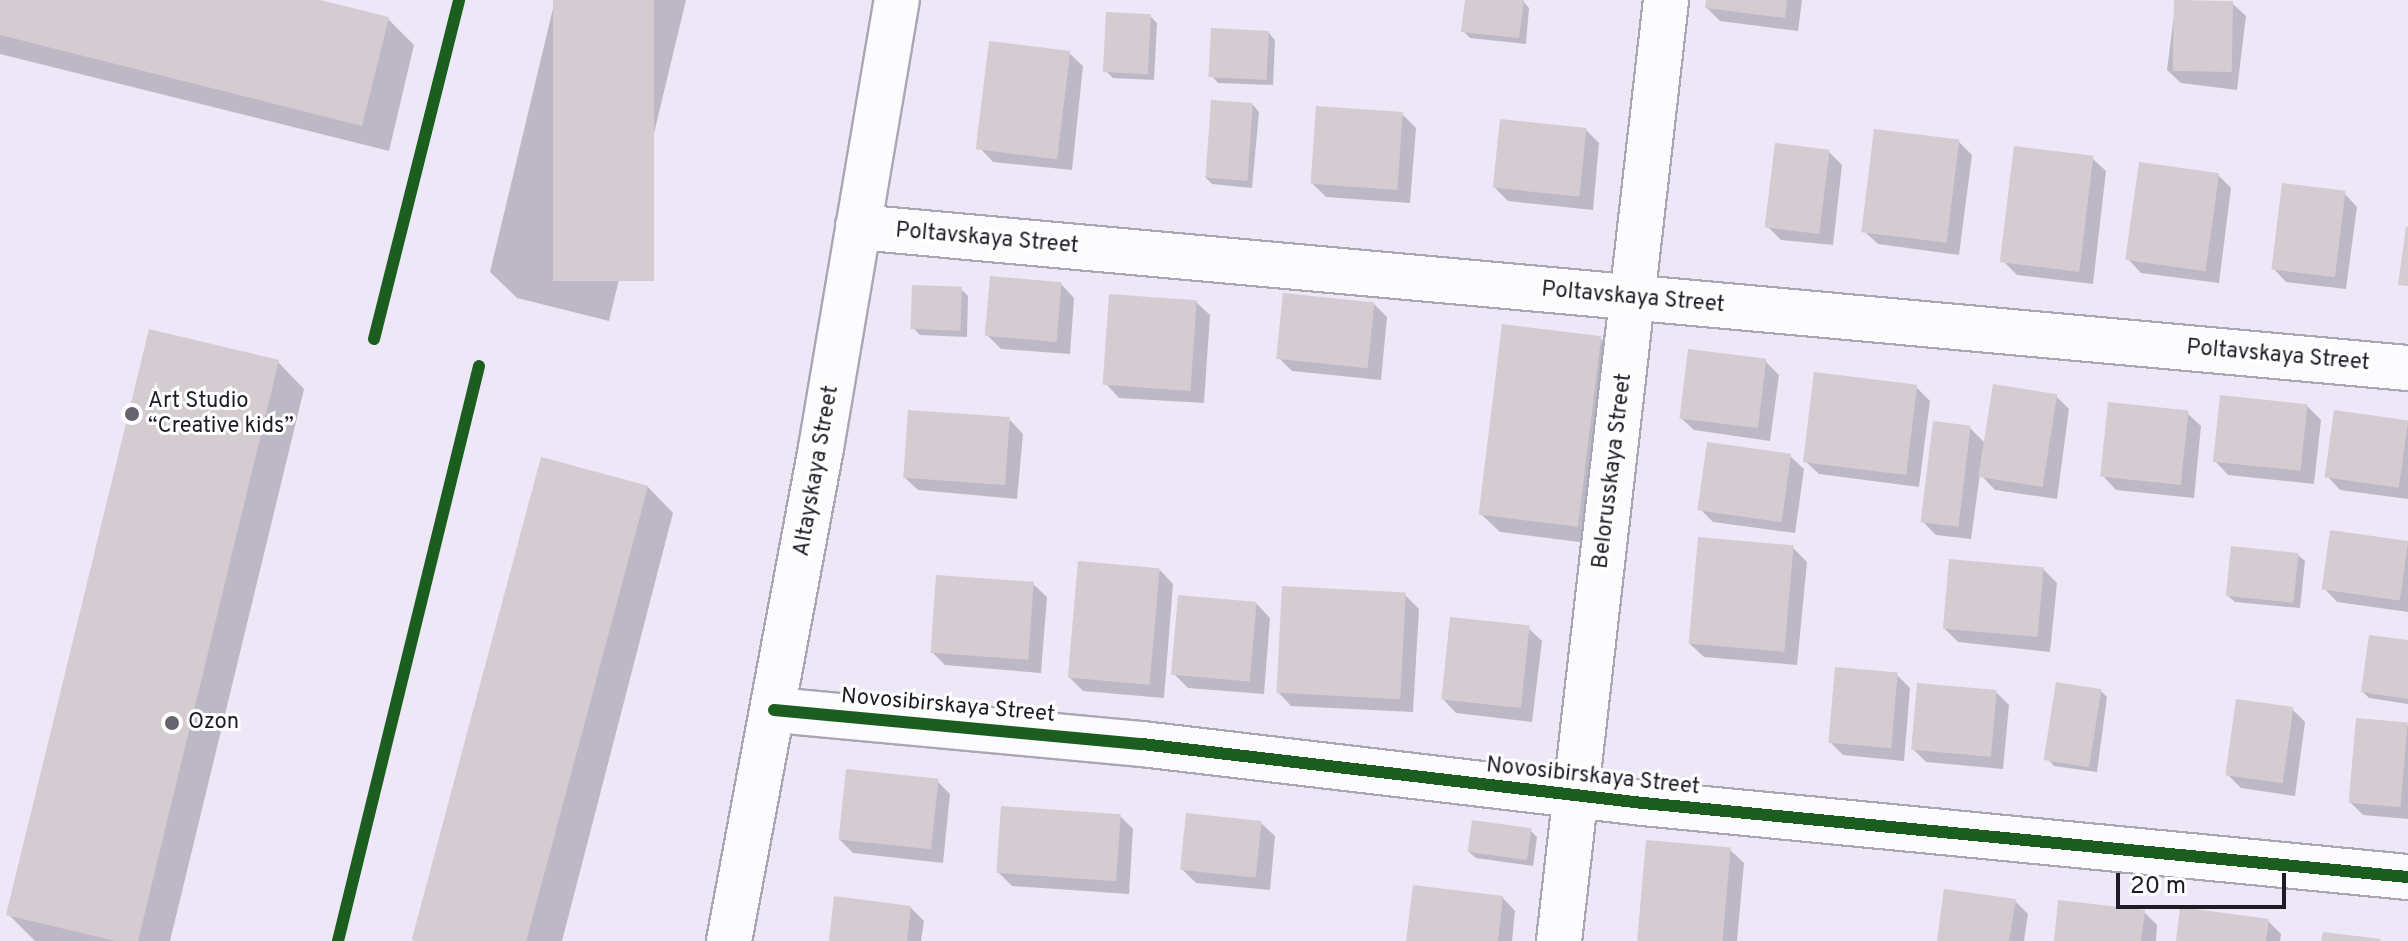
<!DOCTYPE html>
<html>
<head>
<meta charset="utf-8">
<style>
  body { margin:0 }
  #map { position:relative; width:2408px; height:941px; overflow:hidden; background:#ede7f7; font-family:Overpass,sans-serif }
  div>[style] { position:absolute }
  .shadow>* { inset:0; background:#0003 }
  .building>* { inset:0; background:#d5ccd2; transform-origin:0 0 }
  .path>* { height:5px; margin-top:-2.5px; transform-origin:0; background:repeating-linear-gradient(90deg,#dad9de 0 6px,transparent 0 12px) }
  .roads { filter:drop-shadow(2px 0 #aaa6b2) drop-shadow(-2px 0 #aaa6b2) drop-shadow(0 2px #aaa6b2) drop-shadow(0 -2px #aaa6b2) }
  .street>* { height:44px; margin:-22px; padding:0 22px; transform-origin:22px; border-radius:22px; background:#fcfbfe }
  .cycleway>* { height:12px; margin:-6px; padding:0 6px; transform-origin:6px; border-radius:6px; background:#1b5e20 }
  .dots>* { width:22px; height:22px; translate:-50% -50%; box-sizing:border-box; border:4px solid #fff; border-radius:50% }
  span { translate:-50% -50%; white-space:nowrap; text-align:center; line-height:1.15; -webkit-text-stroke:6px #fff; paint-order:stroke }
  .street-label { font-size:22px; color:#1f1b26 }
  .poi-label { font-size:22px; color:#1f1b26 }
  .left { translate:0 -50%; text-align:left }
  .scale { position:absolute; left:2116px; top:873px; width:170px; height:36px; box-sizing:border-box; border:4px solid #1f1b26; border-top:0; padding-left:10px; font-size:24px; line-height:28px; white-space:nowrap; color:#1f1b26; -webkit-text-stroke:6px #fff; paint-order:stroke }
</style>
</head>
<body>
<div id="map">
  <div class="shadow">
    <div style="clip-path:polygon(0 0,312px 0,388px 19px,414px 45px,389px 151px,0 54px)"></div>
    <div style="clip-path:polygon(555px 0,686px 0,609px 321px,517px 298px,490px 272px)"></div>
    <div style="clip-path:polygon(1467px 0,1523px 1px,1529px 8px,1526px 44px,1470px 38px,1463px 31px)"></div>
    <div style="clip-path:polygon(1708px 0,1802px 0,1798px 31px,1720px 21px,1707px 8px)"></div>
    <div style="clip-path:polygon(2176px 0,2232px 3px,2246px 16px,2237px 90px,2181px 83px,2167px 70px)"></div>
    <div style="clip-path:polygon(1150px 16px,1157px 23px,1154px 80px,1113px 78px,1106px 71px)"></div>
    <div style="clip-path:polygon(1269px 33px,1275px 40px,1273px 85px,1218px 83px,1212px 76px)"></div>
    <div style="clip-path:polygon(1069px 53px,1083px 66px,1072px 170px,993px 162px,980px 148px)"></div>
    <div style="clip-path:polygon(1253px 105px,1259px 112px,1252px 188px,1212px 184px,1205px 177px)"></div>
    <div style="clip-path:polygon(1402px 114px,1416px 128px,1410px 203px,1326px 197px,1312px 183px)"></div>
    <div style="clip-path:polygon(1586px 130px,1599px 143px,1593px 210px,1508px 201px,1495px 188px)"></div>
    <div style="clip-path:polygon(1958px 141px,1972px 155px,1959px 255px,1878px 244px,1864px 231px)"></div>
    <div style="clip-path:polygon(1829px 152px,1842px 165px,1833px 245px,1781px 240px,1767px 226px)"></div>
    <div style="clip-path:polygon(2092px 158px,2106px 171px,2093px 284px,2017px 275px,2004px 262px)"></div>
    <div style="clip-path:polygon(2218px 175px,2231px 188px,2219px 283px,2141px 273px,2128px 259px)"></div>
    <div style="clip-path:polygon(2344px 193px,2357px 207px,2346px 289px,2286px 282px,2273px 268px)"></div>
    <div style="clip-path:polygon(1061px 284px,1074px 298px,1070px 354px,1001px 349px,987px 335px)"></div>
    <div style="clip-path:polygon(961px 289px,968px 296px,967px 337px,920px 335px,913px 328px)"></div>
    <div style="clip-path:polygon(1196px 302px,1210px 315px,1204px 403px,1119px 398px,1106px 384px)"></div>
    <div style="clip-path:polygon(1374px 304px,1387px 317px,1381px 380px,1292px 371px,1279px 358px)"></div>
    <div style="clip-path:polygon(1600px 338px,1618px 356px,1595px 544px,1500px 532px,1481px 514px)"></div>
    <div style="clip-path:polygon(1765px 361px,1779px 375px,1770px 441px,1694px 430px,1680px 417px)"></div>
    <div style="clip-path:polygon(278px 362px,304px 389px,170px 941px,35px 941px,8px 914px)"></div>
    <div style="clip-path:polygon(1916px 387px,1930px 401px,1919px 487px,1819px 474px,1805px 461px)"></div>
    <div style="clip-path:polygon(2056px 396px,2069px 409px,2057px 499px,1995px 490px,1980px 474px,1971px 539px,1936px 535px,1922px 521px,1970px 428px,1986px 444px)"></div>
    <div style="clip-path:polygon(2307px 406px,2321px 420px,2314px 484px,2228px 475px,2215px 461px)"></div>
    <div style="clip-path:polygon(2187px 413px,2201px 426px,2194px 498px,2116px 490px,2103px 476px)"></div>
    <div style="clip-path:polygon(1010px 420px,1023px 434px,1017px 499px,918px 490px,904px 477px)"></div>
    <div style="clip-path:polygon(2408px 422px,2408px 499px,2340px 490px,2327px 476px)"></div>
    <div style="clip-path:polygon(1790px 456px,1804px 469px,1795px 533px,1713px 522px,1700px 509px)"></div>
    <div style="clip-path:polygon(647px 486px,673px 513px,562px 941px,418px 941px)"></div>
    <div style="clip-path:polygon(2408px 543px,2408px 612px,2337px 602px,2324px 588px)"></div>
    <div style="clip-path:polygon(1793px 548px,1807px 562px,1797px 665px,1704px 657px,1690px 644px)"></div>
    <div style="clip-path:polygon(2298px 555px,2305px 561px,2300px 608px,2235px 602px,2228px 596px)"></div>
    <div style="clip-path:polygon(2043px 569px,2057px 583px,2050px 652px,1958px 642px,1944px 628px)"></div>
    <div style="clip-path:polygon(1160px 570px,1173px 584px,1164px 698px,1083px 691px,1070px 678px)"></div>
    <div style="clip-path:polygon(1033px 584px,1047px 597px,1041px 673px,945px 665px,932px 652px)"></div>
    <div style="clip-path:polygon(1405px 595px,1419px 609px,1413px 712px,1291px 706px,1278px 692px)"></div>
    <div style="clip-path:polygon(1257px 604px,1270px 618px,1264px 694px,1188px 688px,1174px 674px)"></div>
    <div style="clip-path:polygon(1528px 628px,1542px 641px,1532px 722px,1456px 713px,1443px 699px)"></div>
    <div style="clip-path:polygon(2408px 642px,2408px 704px,2369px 698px,2363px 692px)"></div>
    <div style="clip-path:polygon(1897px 675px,1910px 688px,1904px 761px,1843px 755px,1830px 742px)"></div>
    <div style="clip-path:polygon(2100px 690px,2107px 697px,2097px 772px,2054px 766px,2048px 759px)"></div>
    <div style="clip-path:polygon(1996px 692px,2009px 705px,2003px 769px,1926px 762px,1913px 749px)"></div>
    <div style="clip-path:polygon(2292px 709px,2305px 722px,2295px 796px,2241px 788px,2228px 775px)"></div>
    <div style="clip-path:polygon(2358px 720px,2408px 725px,2408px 819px,2363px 815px,2350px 802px)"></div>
    <div style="clip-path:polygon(937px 781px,950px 794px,943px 863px,853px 853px,840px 840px)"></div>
    <div style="clip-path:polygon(1120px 816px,1133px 829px,1129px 894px,1012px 886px,998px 872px)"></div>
    <div style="clip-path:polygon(1261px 823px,1275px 836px,1270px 890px,1196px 883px,1182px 869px)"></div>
    <div style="clip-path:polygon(1530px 830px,1537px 837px,1533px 866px,1476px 858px,1469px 852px)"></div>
    <div style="clip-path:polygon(1730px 850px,1744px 863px,1737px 941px,1639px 941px)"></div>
    <div style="clip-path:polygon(1502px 897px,1515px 911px,1512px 941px,1409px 941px)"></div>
    <div style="clip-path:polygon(2015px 901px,2028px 914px,2024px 941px,1940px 941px)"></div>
    <div style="clip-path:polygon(910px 907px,924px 921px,921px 941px,831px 941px)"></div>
    <div style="clip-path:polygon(2144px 912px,2157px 925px,2156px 941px,2056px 941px)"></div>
    <div style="clip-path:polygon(2268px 921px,2281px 934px,2280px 941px,2178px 941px)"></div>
  </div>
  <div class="building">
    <div style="clip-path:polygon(0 0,320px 0,389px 17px,362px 126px,0 35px)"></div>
    <div style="left:553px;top:0;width:101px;height:281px"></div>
    <div style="clip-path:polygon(1465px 0,1524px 0,1519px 38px,1461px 32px)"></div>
    <div style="clip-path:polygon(1706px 0,1787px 0,1785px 18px,1705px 8px)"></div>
    <div style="left:2174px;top:0;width:59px;height:71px;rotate:1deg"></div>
    <div style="left:1106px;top:12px;width:45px;height:60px;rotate:3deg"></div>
    <div style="left:1211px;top:28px;width:58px;height:49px;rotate:3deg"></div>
    <div style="left:989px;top:41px;width:82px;height:109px;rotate:7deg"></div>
    <div style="left:1211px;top:100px;width:42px;height:78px;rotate:4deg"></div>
    <div style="left:1316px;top:106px;width:87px;height:78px;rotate:4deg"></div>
    <div style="left:1500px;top:119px;width:87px;height:69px;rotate:6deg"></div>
    <div style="left:1874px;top:129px;width:86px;height:104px;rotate:7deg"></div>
    <div style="left:1775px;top:143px;width:55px;height:85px;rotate:7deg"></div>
    <div style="left:2014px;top:146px;width:80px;height:117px;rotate:7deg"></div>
    <div style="left:2139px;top:162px;width:81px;height:99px;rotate:8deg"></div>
    <div style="left:2282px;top:183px;width:64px;height:87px;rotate:7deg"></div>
    <div style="clip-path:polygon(2406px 227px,2408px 227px,2408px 286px,2398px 285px)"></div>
    <div style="left:990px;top:276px;width:72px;height:60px;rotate:5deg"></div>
    <div style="left:912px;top:285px;width:50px;height:44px;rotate:2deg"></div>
    <div style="left:1283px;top:293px;width:92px;height:66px;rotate:6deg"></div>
    <div style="left:1109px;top:294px;width:88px;height:91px;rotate:4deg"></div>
    <div style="left:1502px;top:324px;width:100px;height:192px;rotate:7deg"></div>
    <div style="clip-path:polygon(149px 329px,279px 360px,138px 941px,115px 941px,6px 915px)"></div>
    <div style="left:1688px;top:349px;width:79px;height:70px;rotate:7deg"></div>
    <div style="left:1814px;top:372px;width:104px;height:91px;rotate:7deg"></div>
    <div style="left:1993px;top:384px;width:65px;height:94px;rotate:9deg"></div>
    <div style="left:2220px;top:395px;width:88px;height:67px;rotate:6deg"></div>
    <div style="left:2108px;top:402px;width:81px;height:75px;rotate:6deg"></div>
    <div style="left:908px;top:410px;width:102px;height:68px;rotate:4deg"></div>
    <div style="left:2334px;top:410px;width:75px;height:68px;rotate:8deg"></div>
    <div style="left:1933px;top:421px;width:38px;height:102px;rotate:7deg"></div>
    <div style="left:1707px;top:442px;width:85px;height:69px;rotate:8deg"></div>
    <div style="left:541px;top:457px;width:111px;height:500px;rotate:15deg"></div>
    <div style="left:2330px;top:530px;width:79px;height:60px;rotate:8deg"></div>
    <div style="left:1698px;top:537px;width:96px;height:107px;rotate:5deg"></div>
    <div style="left:2231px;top:546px;width:68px;height:50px;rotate:6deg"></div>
    <div style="left:1949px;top:559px;width:95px;height:70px;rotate:5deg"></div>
    <div style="left:1078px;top:561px;width:82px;height:117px;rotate:5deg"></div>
    <div style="left:936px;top:575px;width:98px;height:78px;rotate:4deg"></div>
    <div style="left:1282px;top:586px;width:124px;height:107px;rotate:3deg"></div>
    <div style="left:1178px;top:595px;width:79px;height:80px;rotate:5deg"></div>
    <div style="left:1450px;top:617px;width:80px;height:83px;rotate:6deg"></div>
    <div style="clip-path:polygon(2369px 635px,2408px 640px,2408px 699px,2361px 692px)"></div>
    <div style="left:1835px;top:667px;width:63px;height:76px;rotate:5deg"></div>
    <div style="left:2056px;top:682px;width:46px;height:79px;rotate:9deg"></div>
    <div style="left:1917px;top:683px;width:80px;height:67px;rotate:5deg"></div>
    <div style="left:2236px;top:699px;width:58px;height:77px;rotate:8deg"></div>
    <div style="left:2356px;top:718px;width:52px;height:85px;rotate:5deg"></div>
    <div style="left:846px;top:769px;width:93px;height:71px;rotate:6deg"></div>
    <div style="left:1001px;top:806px;width:120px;height:67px;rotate:4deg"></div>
    <div style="left:1186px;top:813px;width:76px;height:57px;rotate:6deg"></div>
    <div style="left:1472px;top:820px;width:60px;height:32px;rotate:8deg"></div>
    <div style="left:1646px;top:840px;width:85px;height:101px;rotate:5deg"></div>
    <div style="clip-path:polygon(1413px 885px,1503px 896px,1498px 941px,1406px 941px)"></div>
    <div style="clip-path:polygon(1944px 889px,2016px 899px,2009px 941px,1937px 941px)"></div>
    <div style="clip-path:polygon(834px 896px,911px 906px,907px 941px,829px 941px)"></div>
    <div style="clip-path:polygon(2058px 900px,2145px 910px,2141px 941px,2054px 941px)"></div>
    <div style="clip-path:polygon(2180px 907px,2269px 919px,2266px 941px,2176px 941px)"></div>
    <div style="clip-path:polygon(2323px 932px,2381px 939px,2380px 941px,2321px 941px)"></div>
  </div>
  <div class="path">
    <div style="left:374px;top:339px;width:349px;rotate:-75.9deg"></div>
    <div style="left:338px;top:941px;width:592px;rotate:-76.22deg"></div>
  </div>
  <div class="roads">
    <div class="street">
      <div style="left:858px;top:227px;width:1556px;rotate:5.2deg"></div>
      <div style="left:774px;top:710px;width:370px;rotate:5.3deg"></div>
      <div style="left:1142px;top:744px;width:504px;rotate:6.72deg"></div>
      <div style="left:1643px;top:803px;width:769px;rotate:5.53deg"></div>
      <div style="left:729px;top:941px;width:502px;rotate:-79.43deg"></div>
      <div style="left:821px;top:448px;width:454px;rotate:-80.4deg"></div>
      <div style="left:1559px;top:941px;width:947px;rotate:-83.51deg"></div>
    </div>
  </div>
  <div class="cycleway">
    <div style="left:374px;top:339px;width:349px;rotate:-75.9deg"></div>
    <div style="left:774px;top:710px;width:370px;rotate:5.3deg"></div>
    <div style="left:1142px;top:744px;width:504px;rotate:6.72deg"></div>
    <div style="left:1643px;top:803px;width:769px;rotate:5.53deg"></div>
    <div style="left:338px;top:941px;width:592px;rotate:-76.22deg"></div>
  </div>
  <div class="dots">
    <div style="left:132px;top:414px;background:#67626f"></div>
    <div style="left:172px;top:723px;background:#67626f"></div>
  </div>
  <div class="street-label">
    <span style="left:987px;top:239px;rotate:5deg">Poltavskaya Street</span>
    <span style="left:1633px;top:298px;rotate:5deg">Poltavskaya Street</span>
    <span style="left:2278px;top:356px;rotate:5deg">Poltavskaya Street</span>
    <span style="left:817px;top:471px;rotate:-80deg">Altayskaya Street</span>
    <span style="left:1613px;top:471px;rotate:-83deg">Belorusskaya Street</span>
    <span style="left:948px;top:706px;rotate:5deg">Novosibirskaya Street</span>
    <span style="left:1593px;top:777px;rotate:6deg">Novosibirskaya Street</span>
  </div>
  <div class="poi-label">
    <span class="left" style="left:148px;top:414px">Art Studio<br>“Creative kids”</span>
    <span class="left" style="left:188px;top:723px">Ozon</span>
  </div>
  <div class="scale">20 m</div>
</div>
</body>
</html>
